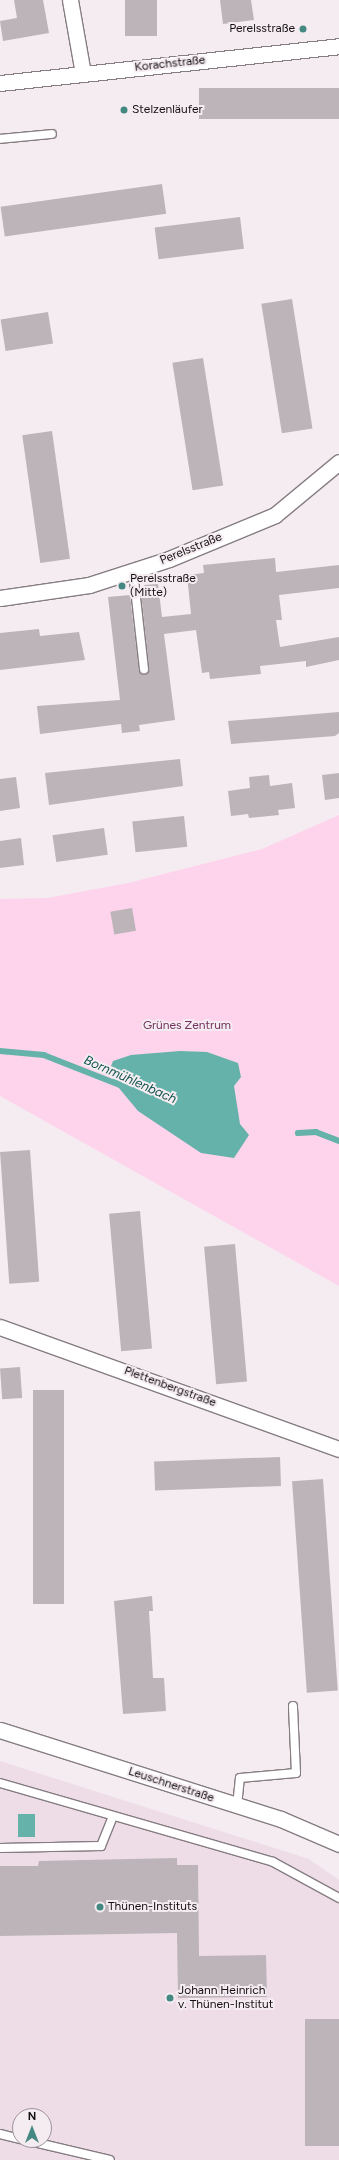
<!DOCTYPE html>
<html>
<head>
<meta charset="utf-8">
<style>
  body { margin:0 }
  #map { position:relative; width:339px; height:2160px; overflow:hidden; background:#f5ecf1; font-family:Figtree,sans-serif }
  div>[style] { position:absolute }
  .built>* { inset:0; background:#eedde7 }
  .green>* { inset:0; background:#fdd4ec }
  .water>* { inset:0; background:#64b2a9; transform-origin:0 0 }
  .stream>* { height:5.5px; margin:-2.75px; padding:0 2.75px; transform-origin:2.75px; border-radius:2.75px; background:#64b2a9 }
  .building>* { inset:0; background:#bcb4b9; transform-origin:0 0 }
  .roads { filter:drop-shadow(1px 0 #857d82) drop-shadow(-1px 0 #857d82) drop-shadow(0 1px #857d82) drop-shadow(0 -1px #857d82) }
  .service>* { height:8px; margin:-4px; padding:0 4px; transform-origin:4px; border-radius:4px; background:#fff }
  .minor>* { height:15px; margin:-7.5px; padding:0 7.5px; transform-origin:7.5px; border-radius:7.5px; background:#fff }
  .dots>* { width:11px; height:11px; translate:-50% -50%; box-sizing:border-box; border:2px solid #f5ecf1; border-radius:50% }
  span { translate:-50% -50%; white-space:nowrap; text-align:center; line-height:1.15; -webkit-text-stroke:4px #f5ecf1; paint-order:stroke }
  .poi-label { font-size:12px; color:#131012 }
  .right { translate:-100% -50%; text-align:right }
  .left { translate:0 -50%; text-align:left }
  .street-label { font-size:12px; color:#131012 }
  .park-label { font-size:12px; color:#72305d }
  .water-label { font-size:13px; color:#0f544d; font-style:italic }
  .north { position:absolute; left:12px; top:2108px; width:40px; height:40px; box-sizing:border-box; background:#f5ecf1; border:1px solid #9b9498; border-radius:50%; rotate:0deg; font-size:11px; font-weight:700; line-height:16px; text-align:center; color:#131012 }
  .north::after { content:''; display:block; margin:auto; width:14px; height:18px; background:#438981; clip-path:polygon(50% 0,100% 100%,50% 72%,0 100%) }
</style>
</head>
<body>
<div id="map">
  <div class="built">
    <div style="clip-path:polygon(evenodd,0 1761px,309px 1859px,339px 1880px,339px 2160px,0 2160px,0 1761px,20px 2116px,44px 2116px,44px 2140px,20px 2140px,20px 2116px)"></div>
  </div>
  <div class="green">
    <div style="clip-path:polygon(339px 815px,339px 1286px,0 1096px,0 899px,47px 898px,128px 883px,262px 849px)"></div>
  </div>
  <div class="water">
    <div style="clip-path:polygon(180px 1051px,207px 1052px,238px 1063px,241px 1077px,234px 1086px,240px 1124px,249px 1135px,234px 1158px,201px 1153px,138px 1111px,114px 1082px,110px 1069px,113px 1061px,131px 1055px)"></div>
    <div style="left:18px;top:1814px;width:17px;height:23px"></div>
  </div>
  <div class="stream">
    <div style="left:0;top:1051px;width:44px;rotate:5.2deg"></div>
    <div style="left:44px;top:1055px;width:82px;rotate:21.5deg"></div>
    <div style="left:298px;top:1133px;width:18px;rotate:-3deg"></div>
    <div style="left:316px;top:1132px;width:25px;rotate:21deg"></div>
  </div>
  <div class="building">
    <div style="clip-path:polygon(14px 0,43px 0,49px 33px,3px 41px,0 21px,17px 18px)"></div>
    <div style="left:125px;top:0;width:32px;height:36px"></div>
    <div style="clip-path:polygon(220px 0,251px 0,254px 20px,223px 24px)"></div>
    <div style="left:339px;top:88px;width:31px;height:140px;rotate:90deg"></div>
    <div style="left:162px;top:184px;width:30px;height:163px;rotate:82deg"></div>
    <div style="left:240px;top:217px;width:32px;height:86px;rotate:83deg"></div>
    <div style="left:292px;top:299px;width:131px;height:31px;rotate:81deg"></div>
    <div style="left:48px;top:312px;width:32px;height:48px;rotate:81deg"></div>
    <div style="left:203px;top:358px;width:129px;height:31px;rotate:81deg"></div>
    <div style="left:52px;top:431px;width:129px;height:30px;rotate:82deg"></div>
    <div style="clip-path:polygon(275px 558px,276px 572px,339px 565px,339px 588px,279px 595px,282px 620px,276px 620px,280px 647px,339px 637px,339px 660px,306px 667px,306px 661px,260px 666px,261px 674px,210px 679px,209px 672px,202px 673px,196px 630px,164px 634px,175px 720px,139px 725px,140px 731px,122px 733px,121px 724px,40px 734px,37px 706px,120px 700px,108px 597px,130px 595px,139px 670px,145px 674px,149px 668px,141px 593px,145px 593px,144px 585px,158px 584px,162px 617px,191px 614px,187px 575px,204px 573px,203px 565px)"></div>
    <div style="clip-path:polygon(39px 629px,40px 636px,79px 632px,85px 660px,0 670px,0 633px)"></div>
    <div style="clip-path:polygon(339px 712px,339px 733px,335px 736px,231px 744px,228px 721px)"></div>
    <div style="clip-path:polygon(180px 759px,183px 786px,49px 805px,45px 773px)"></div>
    <div style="clip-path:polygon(339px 773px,339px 798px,325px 800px,322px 775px)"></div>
    <div style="clip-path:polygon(269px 775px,270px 786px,292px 783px,295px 808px,278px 810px,279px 815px,249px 818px,248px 814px,231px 816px,228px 791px,250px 788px,249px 777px)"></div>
    <div style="clip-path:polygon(16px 777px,20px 808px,0 811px,0 779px)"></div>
    <div style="left:184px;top:816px;width:31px;height:52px;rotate:84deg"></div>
    <div style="left:104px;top:828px;width:27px;height:52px;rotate:82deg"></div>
    <div style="clip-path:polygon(21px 838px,24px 865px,0 868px,0 841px)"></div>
    <div style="left:132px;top:908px;width:23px;height:22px;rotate:80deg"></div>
    <div style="left:30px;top:1150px;width:132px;height:30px;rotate:86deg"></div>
    <div style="left:140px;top:1211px;width:138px;height:31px;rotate:85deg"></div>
    <div style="left:235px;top:1244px;width:138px;height:31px;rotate:85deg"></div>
    <div style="left:20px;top:1367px;width:31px;height:20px;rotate:86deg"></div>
    <div style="left:33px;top:1390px;width:31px;height:214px"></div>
    <div style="left:280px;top:1457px;width:29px;height:126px;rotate:88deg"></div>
    <div style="left:323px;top:1479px;width:212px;height:31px;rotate:86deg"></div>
    <div style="clip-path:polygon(152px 1596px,153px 1611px,149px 1611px,153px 1678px,164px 1678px,166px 1711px,123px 1714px,114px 1601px)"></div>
    <div style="clip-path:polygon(177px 1858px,177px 1865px,198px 1865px,199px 1956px,266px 1955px,267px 1997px,178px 1998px,177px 1933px,0 1936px,0 1866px,38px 1866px,39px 1861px)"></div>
    <div style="left:339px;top:2019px;width:127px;height:34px;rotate:90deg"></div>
  </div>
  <div class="roads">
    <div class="service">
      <div style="left:0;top:139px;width:52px;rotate:-5.5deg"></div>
      <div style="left:133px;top:571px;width:99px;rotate:83.6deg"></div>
      <div style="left:0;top:1783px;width:284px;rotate:16.1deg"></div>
      <div style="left:273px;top:1862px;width:75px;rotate:28.6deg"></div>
      <div style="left:237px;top:1806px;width:28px;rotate:-84deg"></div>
      <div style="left:240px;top:1778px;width:56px;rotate:-5.1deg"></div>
      <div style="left:296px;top:1773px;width:67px;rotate:-92.6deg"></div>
      <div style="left:0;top:1848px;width:101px;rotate:-1.1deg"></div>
      <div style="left:101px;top:1846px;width:32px;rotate:-68deg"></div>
      <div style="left:0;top:2134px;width:21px;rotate:14deg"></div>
      <div style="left:25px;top:2140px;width:87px;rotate:13.2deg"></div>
    </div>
    <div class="minor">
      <div style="left:70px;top:0;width:75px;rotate:80deg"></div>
      <div style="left:0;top:83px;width:341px;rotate:-6.2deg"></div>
      <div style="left:0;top:598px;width:90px;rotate:-8.3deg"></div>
      <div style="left:89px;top:585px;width:84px;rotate:-18deg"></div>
      <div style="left:169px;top:559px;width:115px;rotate:-22.5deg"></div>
      <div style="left:275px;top:515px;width:83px;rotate:-39.6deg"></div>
      <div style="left:0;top:1327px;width:360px;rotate:19.8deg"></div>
      <div style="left:0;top:1730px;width:295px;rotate:17.6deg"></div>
      <div style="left:281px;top:1819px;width:63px;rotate:23.3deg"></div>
    </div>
  </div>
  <div class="dots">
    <div style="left:303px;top:29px;background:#438981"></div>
    <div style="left:124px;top:110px;background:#438981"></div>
    <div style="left:122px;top:586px;background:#438981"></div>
    <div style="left:100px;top:1907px;background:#438981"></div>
    <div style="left:170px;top:1998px;background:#438981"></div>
  </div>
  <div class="poi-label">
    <span class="right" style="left:295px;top:29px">Perelsstraße</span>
    <span class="left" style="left:132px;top:110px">Stelzenläufer</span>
    <span class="left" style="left:130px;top:586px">Perelsstraße<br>(Mitte)</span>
    <span class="left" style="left:108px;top:1907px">Thünen-Instituts</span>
    <span class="left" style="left:178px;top:1998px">Johann Heinrich<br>v. Thünen-Institut</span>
  </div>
  <div class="street-label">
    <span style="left:170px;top:64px;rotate:-6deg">Korachstraße</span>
    <span style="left:191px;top:549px;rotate:-22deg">Perelsstraße</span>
    <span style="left:170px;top:1387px;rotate:20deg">Plettenbergstraße</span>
    <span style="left:171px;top:1785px;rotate:18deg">Leuschnerstraße</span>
  </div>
  <div class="park-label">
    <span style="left:187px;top:1026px">Grünes Zentrum</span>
  </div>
  <div class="water-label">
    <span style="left:130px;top:1080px;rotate:24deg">Bornmühlenbach</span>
  </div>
  <div class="north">N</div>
</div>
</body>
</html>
